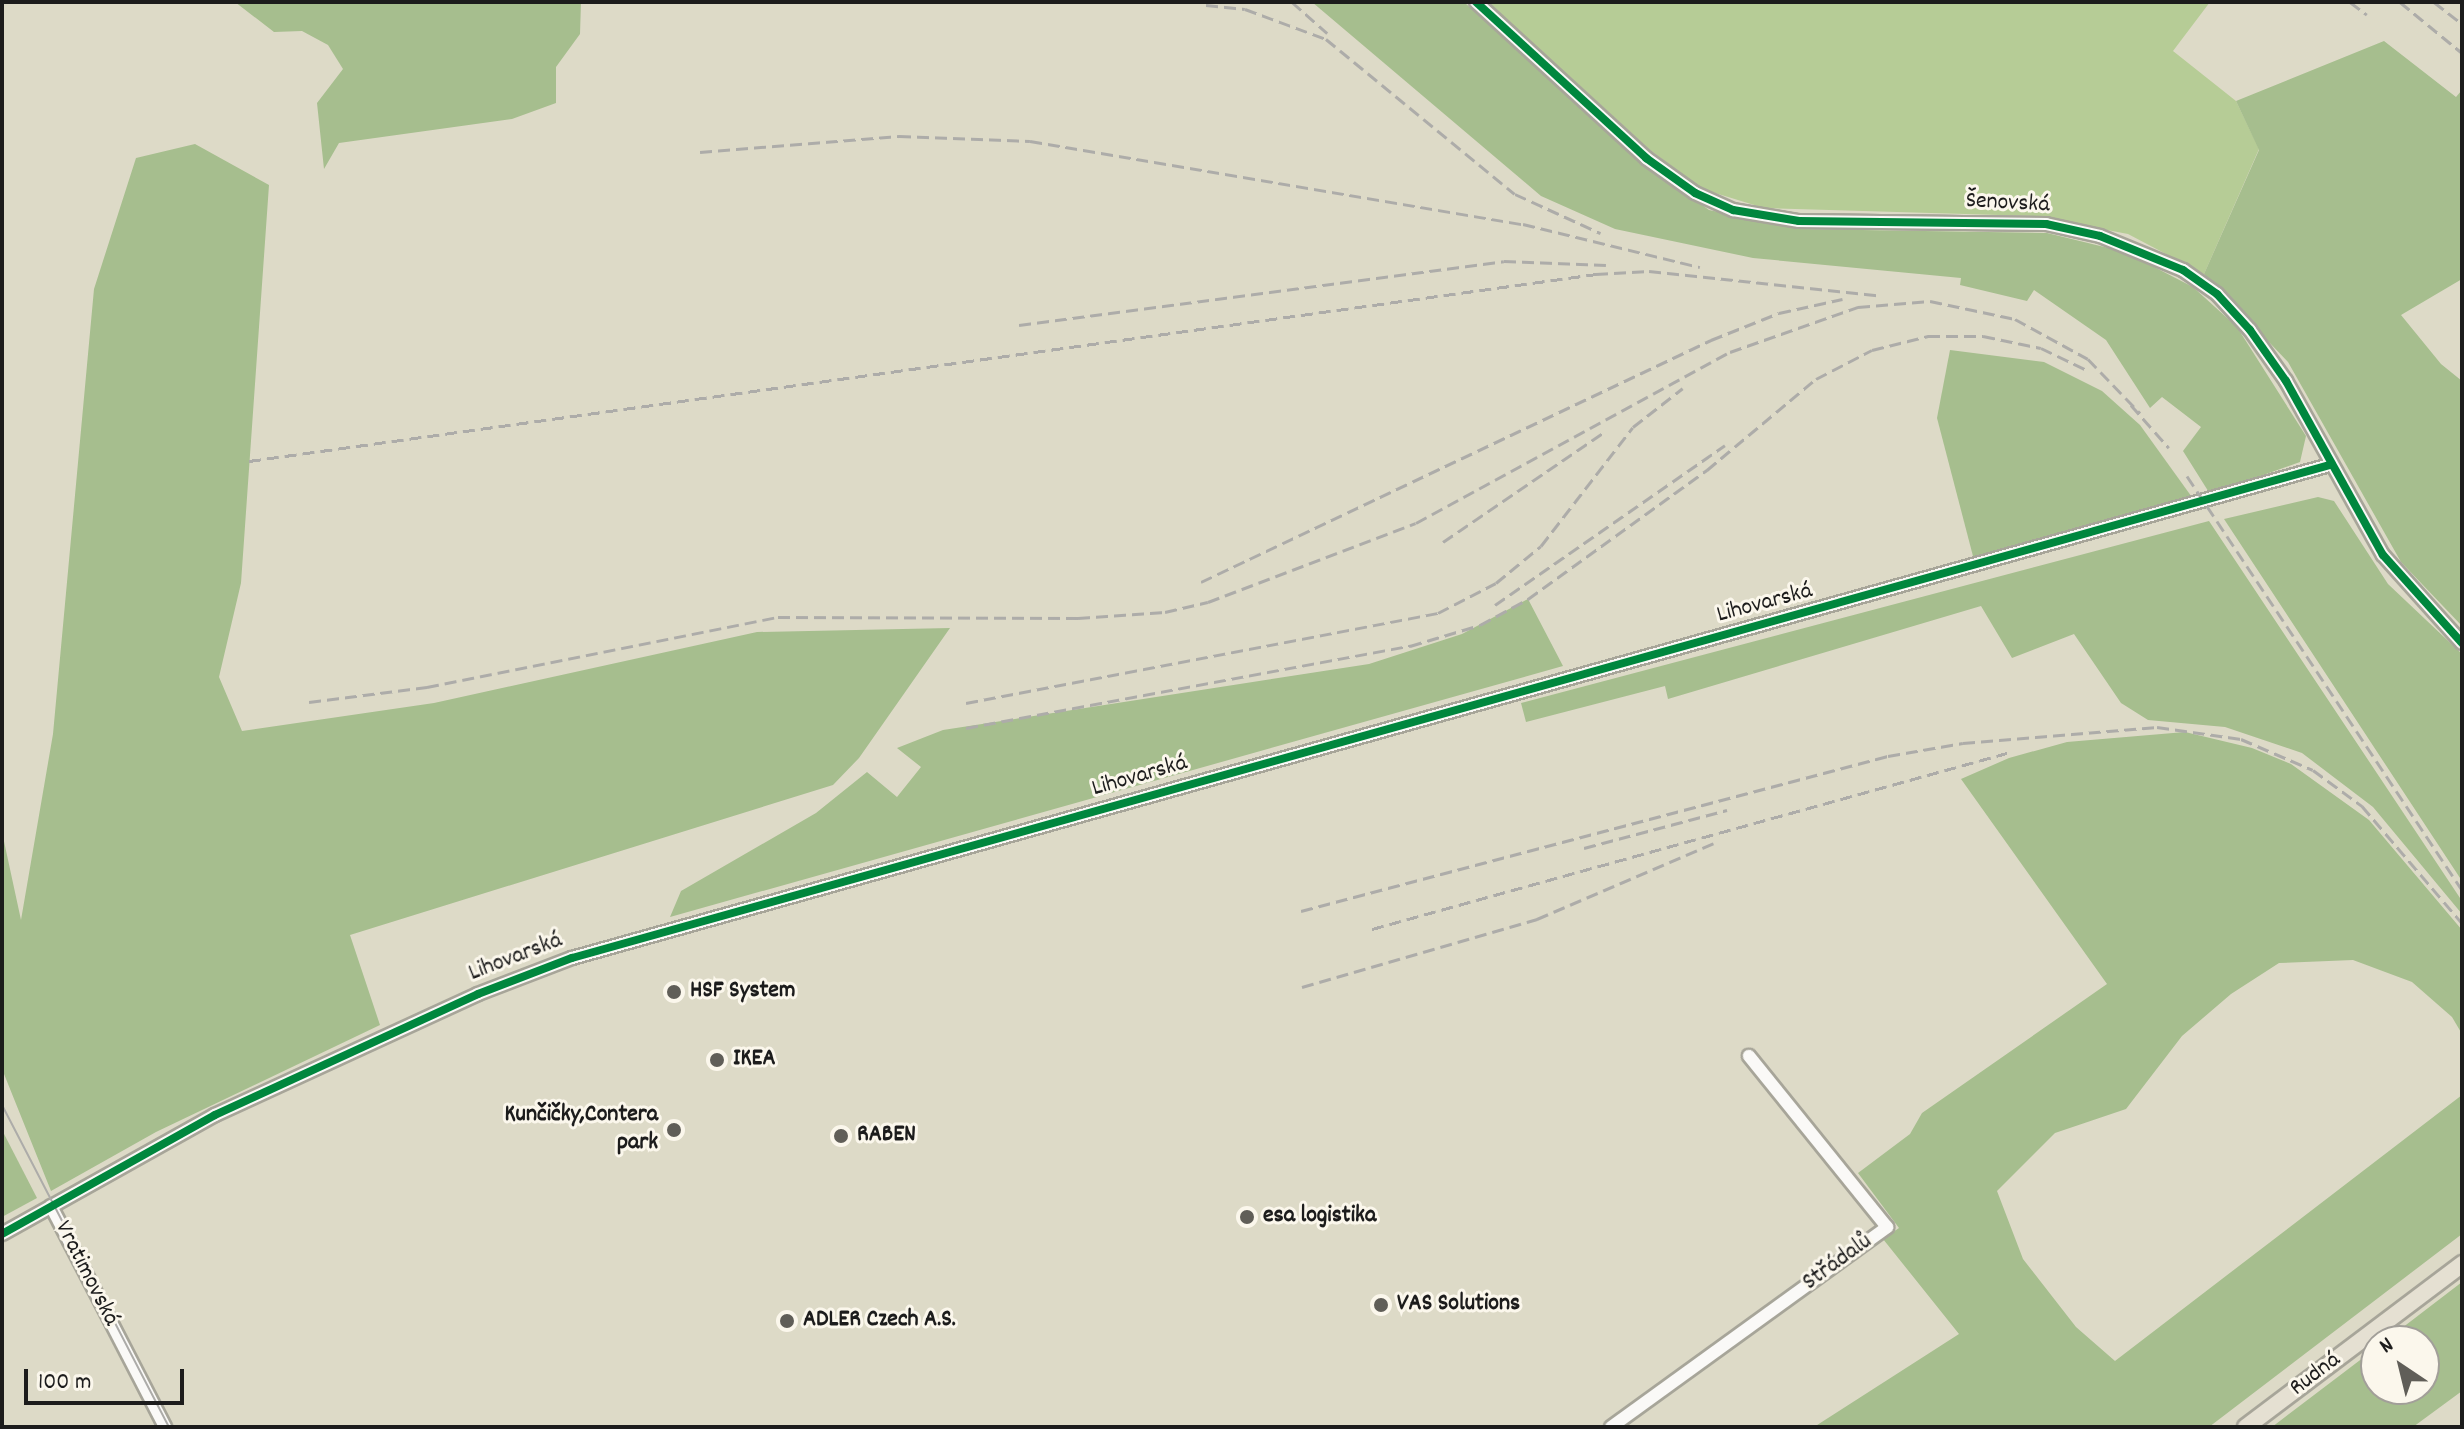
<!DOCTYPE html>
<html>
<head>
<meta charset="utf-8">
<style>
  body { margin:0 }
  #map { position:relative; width:2464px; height:1429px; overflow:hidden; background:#dddac7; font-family:Dekko,sans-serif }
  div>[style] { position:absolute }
  .green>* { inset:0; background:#b6cc96 }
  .forest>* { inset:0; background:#a6be8e }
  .roads { filter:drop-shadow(2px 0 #a7a599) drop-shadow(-2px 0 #a7a599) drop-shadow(0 2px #a7a599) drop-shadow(0 -2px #a7a599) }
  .minor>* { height:12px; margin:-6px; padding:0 6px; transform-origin:6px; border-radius:6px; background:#faf9f7 }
  .major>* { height:16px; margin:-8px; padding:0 8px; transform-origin:8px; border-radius:8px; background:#e5e0d2 }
  .tram>* { height:2px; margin:-1px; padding:0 1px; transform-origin:1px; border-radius:1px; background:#adaca9 }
  .rail>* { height:3px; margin-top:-1.5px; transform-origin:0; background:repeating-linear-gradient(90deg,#adaca9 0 12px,transparent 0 18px) }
  .cycleway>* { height:8px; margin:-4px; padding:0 4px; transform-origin:4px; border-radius:4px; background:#00873e }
  .dots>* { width:22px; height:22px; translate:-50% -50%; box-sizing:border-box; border:4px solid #fbf7ec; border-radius:50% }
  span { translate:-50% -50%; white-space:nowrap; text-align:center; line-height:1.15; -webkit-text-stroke:6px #fbf7ec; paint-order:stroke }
  .street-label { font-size:24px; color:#1c1c1c }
  .poi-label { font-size:24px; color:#1c1c1c; font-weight:700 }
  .left { translate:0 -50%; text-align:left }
  .right { translate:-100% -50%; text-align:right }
  .frame { position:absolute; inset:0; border:4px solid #1c1c1c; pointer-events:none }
  .north { position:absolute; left:2360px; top:1325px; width:80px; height:80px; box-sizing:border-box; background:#fbf7ec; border:2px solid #a29f99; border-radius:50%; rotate:325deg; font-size:22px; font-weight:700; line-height:32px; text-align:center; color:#1c1c1c }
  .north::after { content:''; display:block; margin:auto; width:28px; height:36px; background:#605e58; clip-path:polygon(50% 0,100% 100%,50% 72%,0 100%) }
  .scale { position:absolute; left:24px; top:1369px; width:160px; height:36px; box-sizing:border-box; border:4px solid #1c1c1c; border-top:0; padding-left:10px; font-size:24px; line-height:28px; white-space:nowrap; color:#1c1c1c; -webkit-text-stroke:6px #fbf7ec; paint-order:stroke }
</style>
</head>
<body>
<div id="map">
  <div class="green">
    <div style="clip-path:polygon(1488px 2px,2210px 2px,2173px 51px,2236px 101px,2259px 149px,2204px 274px,2128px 234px,2034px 216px,1764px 208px,1702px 189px,1650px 150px)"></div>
  </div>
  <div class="forest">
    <div style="clip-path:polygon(235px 2px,581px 2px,580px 34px,556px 67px,556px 103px,512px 119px,339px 143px,324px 169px,317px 103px,343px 69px,328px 45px,302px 31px,274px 32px)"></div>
    <div style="clip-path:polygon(1312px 2px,1464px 2px,1628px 151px,1709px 210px,1799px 229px,2047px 233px,2125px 252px,2193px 287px,2237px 327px,2306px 436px,2300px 462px,2210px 494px,2183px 451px,2201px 427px,2162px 397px,2150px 408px,2106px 340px,2034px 290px,2027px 301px,1960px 285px,1961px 278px,1753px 258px,1615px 229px,1541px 196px)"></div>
    <div style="clip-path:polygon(2384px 41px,2456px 97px,2462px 90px,2462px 279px,2401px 315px,2441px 364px,2462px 381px,2462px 626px,2401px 562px,2288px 362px,2204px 274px,2259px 150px,2236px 101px)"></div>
    <div style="clip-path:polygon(195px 144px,269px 185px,241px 583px,219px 677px,242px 731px,434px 703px,757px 632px,950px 628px,859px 758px,833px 785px,350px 935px,380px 1025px,156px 1132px,51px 1191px,2px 1069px,2px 832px,21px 920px,53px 734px,94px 289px,136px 158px)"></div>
    <div style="clip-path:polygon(1950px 350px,2044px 362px,2102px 391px,2140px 425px,2194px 500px,1974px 560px,1937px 418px)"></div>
    <div style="clip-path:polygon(2318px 497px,2334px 501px,2388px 584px,2462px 654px,2462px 881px,2224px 519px)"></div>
    <div style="clip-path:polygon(2209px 521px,2462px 901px,2462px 914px,2373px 807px,2302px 753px,2225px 727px,2148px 720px,2121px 703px,2074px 634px,2012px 658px,1981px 606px,1668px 699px,1665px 686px,1526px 722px,1521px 703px)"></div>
    <div style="clip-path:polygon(1528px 599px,1563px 666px,670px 917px,681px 891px,816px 813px,867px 772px,897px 797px,921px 767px,897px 748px,943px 730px,1369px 664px,1462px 634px)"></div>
    <div style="clip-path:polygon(2185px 732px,2252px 748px,2291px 764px,2369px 820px,2462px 930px,2462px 1034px,2452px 1017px,2412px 982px,2353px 960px,2279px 963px,2231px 994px,2182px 1036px,2126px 1109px,2055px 1133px,1997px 1191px,2023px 1259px,2076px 1327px,2115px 1361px,2462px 1095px,2462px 1234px,2209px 1427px,1814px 1427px,1959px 1334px,1883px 1239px,1899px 1228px,1858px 1173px,1910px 1134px,1922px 1113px,2107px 984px,1961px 779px,2009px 758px,2067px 742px)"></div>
    <div style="clip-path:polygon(2px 1130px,37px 1198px,2px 1217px)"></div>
    <div style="clip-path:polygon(2462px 1282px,2462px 1391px,2413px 1427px,2272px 1427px,2376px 1348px,2376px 1389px,2424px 1389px,2424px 1341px,2385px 1341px)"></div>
  </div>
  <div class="roads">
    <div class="minor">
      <div style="left:1476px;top:2px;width:231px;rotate:42.5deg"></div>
      <div style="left:1646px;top:158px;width:60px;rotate:35.5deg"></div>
      <div style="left:1695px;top:193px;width:42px;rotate:24.1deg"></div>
      <div style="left:1733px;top:210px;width:67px;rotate:9.5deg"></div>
      <div style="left:1799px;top:221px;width:247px;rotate:0.7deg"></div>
      <div style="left:2046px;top:224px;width:55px;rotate:12.5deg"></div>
      <div style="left:2100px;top:236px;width:90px;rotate:22.3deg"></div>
      <div style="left:2183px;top:270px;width:42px;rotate:35.2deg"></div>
      <div style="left:2217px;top:294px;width:49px;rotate:47.5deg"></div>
      <div style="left:2250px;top:330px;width:62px;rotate:54.8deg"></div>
      <div style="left:2286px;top:381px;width:199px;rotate:60.9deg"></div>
      <div style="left:2383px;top:555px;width:118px;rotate:48.1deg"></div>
      <div style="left:51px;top:1206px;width:249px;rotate:62.7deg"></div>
      <div style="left:2px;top:1234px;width:244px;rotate:-29.2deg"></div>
      <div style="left:215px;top:1115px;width:289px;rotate:-24.7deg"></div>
      <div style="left:478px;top:994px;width:101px;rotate:-21deg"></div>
      <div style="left:572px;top:958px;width:1826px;rotate:-15.67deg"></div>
      <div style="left:1611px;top:1427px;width:341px;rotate:-35.9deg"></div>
      <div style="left:1887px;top:1227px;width:220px;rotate:-128.9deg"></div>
    </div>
    <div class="major">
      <div style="left:2246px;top:1427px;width:271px;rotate:-37deg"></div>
    </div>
  </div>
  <div class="tram">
    <div style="left:2px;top:1105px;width:363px;rotate:62.6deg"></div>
  </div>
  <div class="rail">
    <div style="left:1292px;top:2px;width:47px;rotate:41.5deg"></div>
    <div style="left:2350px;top:2px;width:21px;rotate:37deg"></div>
    <div style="left:2400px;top:2px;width:80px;rotate:39.4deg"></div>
    <div style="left:2434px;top:2px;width:36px;rotate:38deg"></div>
    <div style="left:1206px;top:5px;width:39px;rotate:6deg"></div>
    <div style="left:1245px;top:9px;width:86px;rotate:20.3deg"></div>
    <div style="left:1326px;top:39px;width:244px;rotate:39.4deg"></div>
    <div style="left:1515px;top:194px;width:94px;rotate:24.6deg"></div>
    <div style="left:700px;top:152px;width:200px;rotate:-4.6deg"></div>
    <div style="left:899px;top:136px;width:131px;rotate:2.2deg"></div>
    <div style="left:1030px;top:141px;width:500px;rotate:9.6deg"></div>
    <div style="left:1523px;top:224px;width:182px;rotate:13.7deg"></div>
    <div style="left:1019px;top:325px;width:489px;rotate:-7.5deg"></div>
    <div style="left:1504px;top:261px;width:102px;rotate:2.2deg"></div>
    <div style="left:2131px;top:405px;width:57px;rotate:48.5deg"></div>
    <div style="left:249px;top:461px;width:1360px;rotate:-7.9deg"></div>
    <div style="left:1596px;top:274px;width:53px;rotate:-3.2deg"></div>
    <div style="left:1649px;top:271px;width:234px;rotate:6.1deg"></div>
    <div style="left:2187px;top:476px;width:497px;rotate:56.4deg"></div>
    <div style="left:1443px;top:542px;width:194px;rotate:-34.3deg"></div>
    <div style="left:1201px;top:582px;width:565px;rotate:-25.38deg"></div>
    <div style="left:1711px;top:340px;width:73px;rotate:-21.7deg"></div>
    <div style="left:1779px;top:313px;width:65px;rotate:-12.5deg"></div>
    <div style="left:1495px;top:605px;width:280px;rotate:-34.8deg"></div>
    <div style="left:309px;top:702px;width:119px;rotate:-7.2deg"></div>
    <div style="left:427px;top:687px;width:358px;rotate:-11.3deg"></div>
    <div style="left:778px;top:617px;width:300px;rotate:0.2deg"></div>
    <div style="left:1078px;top:618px;width:87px;rotate:-3.9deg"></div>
    <div style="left:1165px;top:612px;width:44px;rotate:-13.1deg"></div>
    <div style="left:1208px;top:602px;width:222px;rotate:-20.8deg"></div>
    <div style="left:1416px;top:523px;width:358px;rotate:-28.6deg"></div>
    <div style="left:1730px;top:352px;width:136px;rotate:-19.4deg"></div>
    <div style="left:1858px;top:307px;width:72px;rotate:-4.8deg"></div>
    <div style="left:1930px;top:301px;width:87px;rotate:12deg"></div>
    <div style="left:2015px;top:319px;width:83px;rotate:28.7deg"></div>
    <div style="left:2088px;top:359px;width:75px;rotate:46.1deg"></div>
    <div style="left:966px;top:703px;width:481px;rotate:-10.8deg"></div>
    <div style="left:1438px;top:613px;width:65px;rotate:-27.3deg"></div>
    <div style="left:1496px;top:583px;width:58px;rotate:-39.4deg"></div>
    <div style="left:1541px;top:546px;width:150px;rotate:-52.3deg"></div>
    <div style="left:1633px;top:427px;width:63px;rotate:-38deg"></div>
    <div style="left:966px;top:728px;width:452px;rotate:-10.5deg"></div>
    <div style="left:1410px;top:646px;width:73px;rotate:-16.7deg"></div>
    <div style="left:1480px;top:625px;width:55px;rotate:-28.4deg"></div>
    <div style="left:1528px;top:599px;width:221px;rotate:-35.8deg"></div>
    <div style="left:1707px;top:470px;width:142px;rotate:-39.9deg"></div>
    <div style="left:1816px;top:379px;width:63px;rotate:-27.4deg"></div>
    <div style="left:1872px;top:350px;width:58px;rotate:-14deg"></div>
    <div style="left:1928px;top:336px;width:55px"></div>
    <div style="left:1983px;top:336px;width:59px;rotate:11.7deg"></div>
    <div style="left:2041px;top:348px;width:51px;rotate:25.6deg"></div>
    <div style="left:1584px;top:848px;width:148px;rotate:-14.9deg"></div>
    <div style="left:1301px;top:911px;width:607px;rotate:-14.79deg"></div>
    <div style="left:1888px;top:756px;width:76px;rotate:-9.8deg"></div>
    <div style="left:1963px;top:743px;width:195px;rotate:-4.7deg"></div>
    <div style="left:2157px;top:727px;width:85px;rotate:8.1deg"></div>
    <div style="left:2241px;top:739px;width:78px;rotate:23.3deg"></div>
    <div style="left:2313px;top:770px;width:61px;rotate:36.3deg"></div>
    <div style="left:2362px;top:806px;width:154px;rotate:49.5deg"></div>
    <div style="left:1372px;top:929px;width:659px;rotate:-15.49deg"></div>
    <div style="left:1302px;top:987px;width:245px;rotate:-16.1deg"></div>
    <div style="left:1537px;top:919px;width:193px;rotate:-23.2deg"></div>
  </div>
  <div class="cycleway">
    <div style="left:1476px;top:2px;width:231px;rotate:42.5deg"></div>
    <div style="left:1646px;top:158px;width:60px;rotate:35.5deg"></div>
    <div style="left:1695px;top:193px;width:42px;rotate:24.1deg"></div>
    <div style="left:1733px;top:210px;width:67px;rotate:9.5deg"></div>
    <div style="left:1799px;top:221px;width:247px;rotate:0.7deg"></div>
    <div style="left:2046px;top:224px;width:55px;rotate:12.5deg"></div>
    <div style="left:2100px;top:236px;width:90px;rotate:22.3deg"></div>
    <div style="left:2183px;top:270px;width:42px;rotate:35.2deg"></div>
    <div style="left:2217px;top:294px;width:49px;rotate:47.5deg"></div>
    <div style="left:2250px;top:330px;width:62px;rotate:54.8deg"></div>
    <div style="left:2286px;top:381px;width:199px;rotate:60.9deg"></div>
    <div style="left:2383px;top:555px;width:118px;rotate:48.1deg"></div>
    <div style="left:2px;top:1234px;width:244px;rotate:-29.2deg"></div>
    <div style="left:215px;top:1115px;width:289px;rotate:-24.7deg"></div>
    <div style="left:478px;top:994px;width:101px;rotate:-21deg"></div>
    <div style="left:572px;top:958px;width:1826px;rotate:-15.67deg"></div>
  </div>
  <div class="dots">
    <div style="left:674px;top:992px;background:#605e58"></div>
    <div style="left:717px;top:1060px;background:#605e58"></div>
    <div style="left:674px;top:1130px;background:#605e58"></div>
    <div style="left:841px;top:1136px;background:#605e58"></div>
    <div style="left:1247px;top:1217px;background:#605e58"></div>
    <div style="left:1381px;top:1305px;background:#605e58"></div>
    <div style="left:787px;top:1321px;background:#605e58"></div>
  </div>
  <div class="street-label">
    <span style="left:2008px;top:204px;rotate:3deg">Šenovská</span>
    <span style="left:1765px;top:604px;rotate:-15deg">Lihovarská</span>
    <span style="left:1140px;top:777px;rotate:-16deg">Lihovarská</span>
    <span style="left:516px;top:958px;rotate:-21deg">Lihovarská</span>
    <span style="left:1838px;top:1263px;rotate:-36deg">Střádalů</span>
    <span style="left:86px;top:1274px;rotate:63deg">Vratimovská</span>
    <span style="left:2316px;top:1375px;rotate:-37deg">Rudná</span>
  </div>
  <div class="poi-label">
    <span class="left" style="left:690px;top:992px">HSF System</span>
    <span class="left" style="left:733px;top:1060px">IKEA</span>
    <span class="right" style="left:658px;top:1130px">Kunčičky,Contera<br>park</span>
    <span class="left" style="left:857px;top:1136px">RABEN</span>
    <span class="left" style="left:1263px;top:1217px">esa logistika</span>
    <span class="left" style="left:1397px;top:1305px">VAS Solutions</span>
    <span class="left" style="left:803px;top:1321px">ADLER Czech A.S.</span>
  </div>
  <div class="frame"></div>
  <div class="north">N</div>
  <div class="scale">100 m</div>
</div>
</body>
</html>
